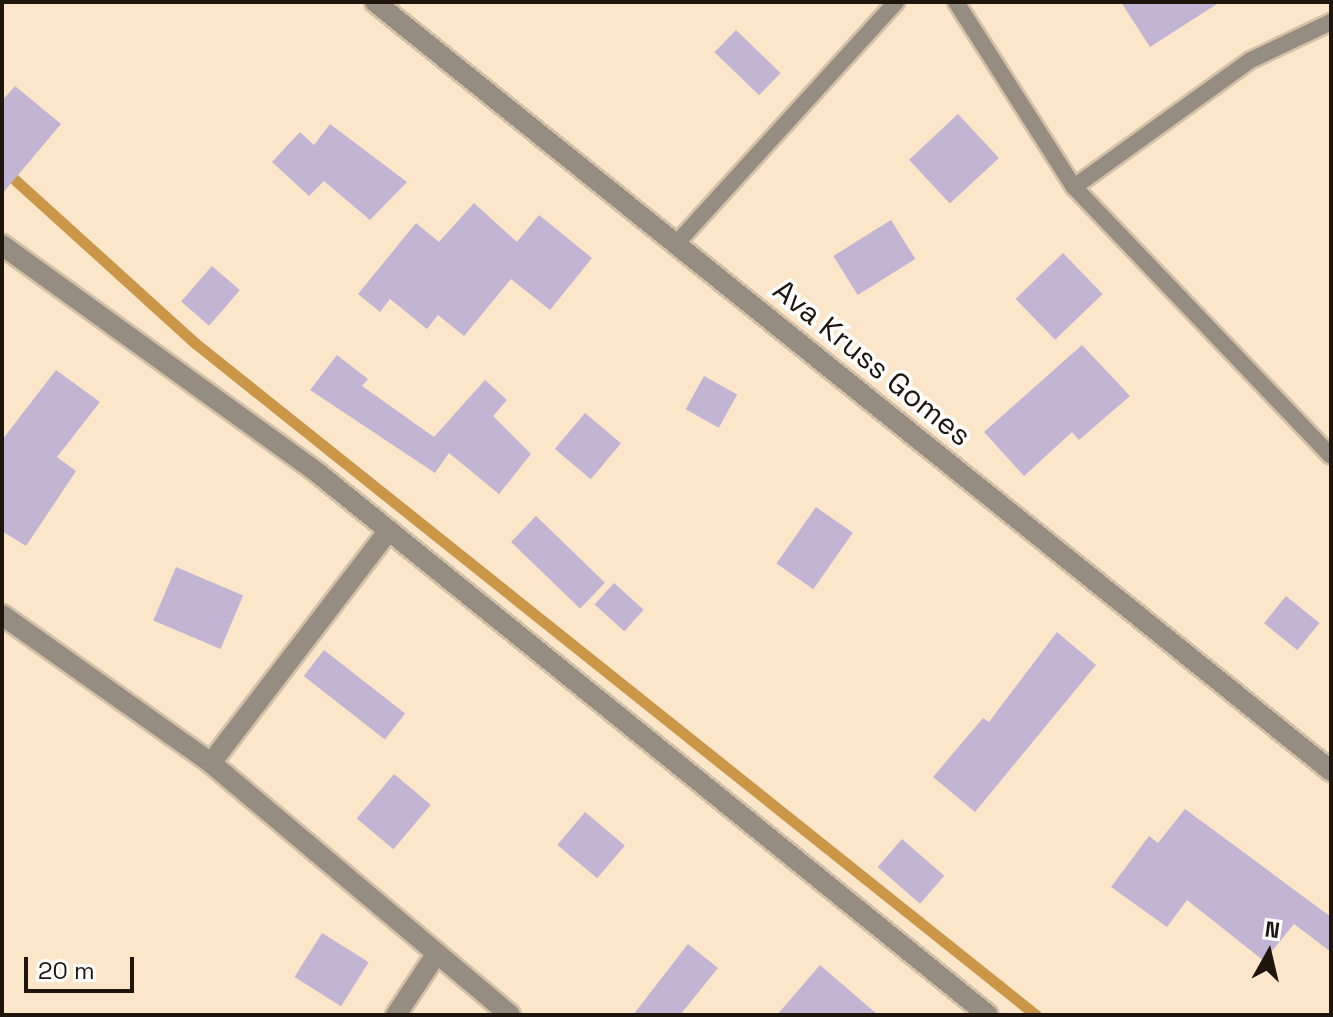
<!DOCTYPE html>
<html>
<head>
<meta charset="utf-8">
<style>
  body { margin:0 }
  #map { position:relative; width:1333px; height:1017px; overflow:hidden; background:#fbe6c9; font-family:"Space Grotesk",sans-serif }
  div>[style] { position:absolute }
  .stream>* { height:11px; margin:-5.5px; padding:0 5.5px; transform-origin:5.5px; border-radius:5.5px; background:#ca9749 }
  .building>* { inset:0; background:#c2b5d4; transform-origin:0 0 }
  .roads { filter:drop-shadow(2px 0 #d3c1a7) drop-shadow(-2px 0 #d3c1a7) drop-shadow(0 2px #d3c1a7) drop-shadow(0 -2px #d3c1a7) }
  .service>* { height:16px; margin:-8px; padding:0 8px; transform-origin:8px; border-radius:8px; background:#968d82 }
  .minor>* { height:20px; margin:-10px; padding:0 10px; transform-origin:10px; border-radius:10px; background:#968d82 }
  .tertiary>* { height:20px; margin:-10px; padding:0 10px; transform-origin:10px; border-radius:10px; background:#968d82 }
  span { translate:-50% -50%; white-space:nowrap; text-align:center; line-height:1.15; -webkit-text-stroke:7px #fff; paint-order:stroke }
  .street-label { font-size:30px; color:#1e160c }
  .frame { position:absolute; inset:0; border:4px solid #1e160c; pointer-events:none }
  .north { position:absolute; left:1229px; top:913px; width:80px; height:80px; -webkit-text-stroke:6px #fff; paint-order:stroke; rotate:8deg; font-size:22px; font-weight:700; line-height:32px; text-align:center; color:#1e160c }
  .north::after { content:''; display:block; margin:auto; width:28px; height:36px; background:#1e160c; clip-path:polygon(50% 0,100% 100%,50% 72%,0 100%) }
  .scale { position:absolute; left:24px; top:957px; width:110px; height:36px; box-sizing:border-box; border:4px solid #1e160c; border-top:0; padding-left:10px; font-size:24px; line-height:28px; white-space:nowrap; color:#1e160c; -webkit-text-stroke:6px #fff; paint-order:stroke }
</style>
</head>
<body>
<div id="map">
  <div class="stream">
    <div style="left:2px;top:168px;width:261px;rotate:42.2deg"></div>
    <div style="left:195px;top:343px;width:1077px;rotate:38.63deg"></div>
  </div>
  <div class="building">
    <div style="clip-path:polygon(1121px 2px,1220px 2px,1150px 47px)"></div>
    <div style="left:736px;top:30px;width:62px;height:31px;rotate:44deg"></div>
    <div style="clip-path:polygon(15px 86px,61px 124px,2px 194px,2px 101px)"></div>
    <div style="left:958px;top:114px;width:60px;height:67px;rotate:47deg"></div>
    <div style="clip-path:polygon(330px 124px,407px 182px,370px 220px,324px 181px,309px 196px,272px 162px,300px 132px,314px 145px)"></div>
    <div style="clip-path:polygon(474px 203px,517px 242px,539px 215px,592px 258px,550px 310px,511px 279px,464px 336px,438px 315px,427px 329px,390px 299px,380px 312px,358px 294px,416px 223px,439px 242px)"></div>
    <div style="left:891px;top:220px;width:46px;height:68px;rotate:58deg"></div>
    <div style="left:1063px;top:253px;width:57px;height:66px;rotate:46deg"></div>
    <div style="left:212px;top:266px;width:37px;height:47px;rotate:41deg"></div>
    <div style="clip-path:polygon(1082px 345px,1130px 396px,1079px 440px,1072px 432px,1024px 476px,984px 432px)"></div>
    <div style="clip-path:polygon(337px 355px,368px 379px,362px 386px,434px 437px,485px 380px,507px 400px,493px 416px,531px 454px,499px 494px,449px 453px,435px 473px,310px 390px)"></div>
    <div style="clip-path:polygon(56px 370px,100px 402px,57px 457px,76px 471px,26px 546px,2px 531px,2px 440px)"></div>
    <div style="left:704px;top:376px;width:38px;height:38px;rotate:29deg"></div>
    <div style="left:585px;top:413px;width:47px;height:47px;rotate:40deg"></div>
    <div style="left:816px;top:507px;width:45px;height:69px;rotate:35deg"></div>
    <div style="left:536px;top:516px;width:96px;height:36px;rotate:44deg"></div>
    <div style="left:176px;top:567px;width:73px;height:58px;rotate:23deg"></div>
    <div style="left:614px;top:583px;width:40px;height:29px;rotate:42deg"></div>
    <div style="left:1286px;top:596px;width:43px;height:35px;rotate:39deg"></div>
    <div style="clip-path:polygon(1057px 632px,1096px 665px,975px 812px,933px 777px,983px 718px,989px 722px)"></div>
    <div style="left:324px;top:650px;width:103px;height:33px;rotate:38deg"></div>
    <div style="left:394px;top:774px;width:48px;height:58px;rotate:40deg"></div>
    <div style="clip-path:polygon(1185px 809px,1331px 917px,1331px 952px,1294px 924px,1264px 961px,1187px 900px,1167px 927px,1111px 887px,1149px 836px,1158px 843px)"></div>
    <div style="left:585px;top:812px;width:52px;height:43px;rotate:40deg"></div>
    <div style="left:902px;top:839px;width:56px;height:37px;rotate:41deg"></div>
    <div style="left:322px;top:933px;width:55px;height:52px;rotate:32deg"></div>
    <div style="clip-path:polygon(688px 944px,718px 968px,680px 1015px,633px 1015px)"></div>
    <div style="clip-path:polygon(820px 965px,878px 1015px,777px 1015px)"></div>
  </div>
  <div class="roads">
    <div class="service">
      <div style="left:956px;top:2px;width:219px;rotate:57.5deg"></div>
      <div style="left:1074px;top:187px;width:372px;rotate:46.3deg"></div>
      <div style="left:1074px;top:187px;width:218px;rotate:-35.7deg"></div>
      <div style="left:1251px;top:60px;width:89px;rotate:-25.4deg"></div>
      <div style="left:676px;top:244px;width:327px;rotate:-47.7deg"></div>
    </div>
    <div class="minor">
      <div style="left:2px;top:245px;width:391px;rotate:35.8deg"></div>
      <div style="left:319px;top:474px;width:860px;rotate:38.96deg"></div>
      <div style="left:2px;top:615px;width:256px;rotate:35.3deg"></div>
      <div style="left:211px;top:763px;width:391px;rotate:40.1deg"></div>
      <div style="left:211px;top:763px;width:293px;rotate:-52.6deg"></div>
      <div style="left:396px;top:1015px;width:74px;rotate:-56.5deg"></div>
    </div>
    <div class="tertiary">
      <div style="left:375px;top:2px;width:1227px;rotate:38.81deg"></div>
    </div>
  </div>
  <div class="street-label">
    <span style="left:872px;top:363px;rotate:39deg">Ava Kruss Gomes</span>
  </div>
  <div class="frame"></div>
  <div class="north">N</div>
  <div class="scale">20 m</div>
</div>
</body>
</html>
